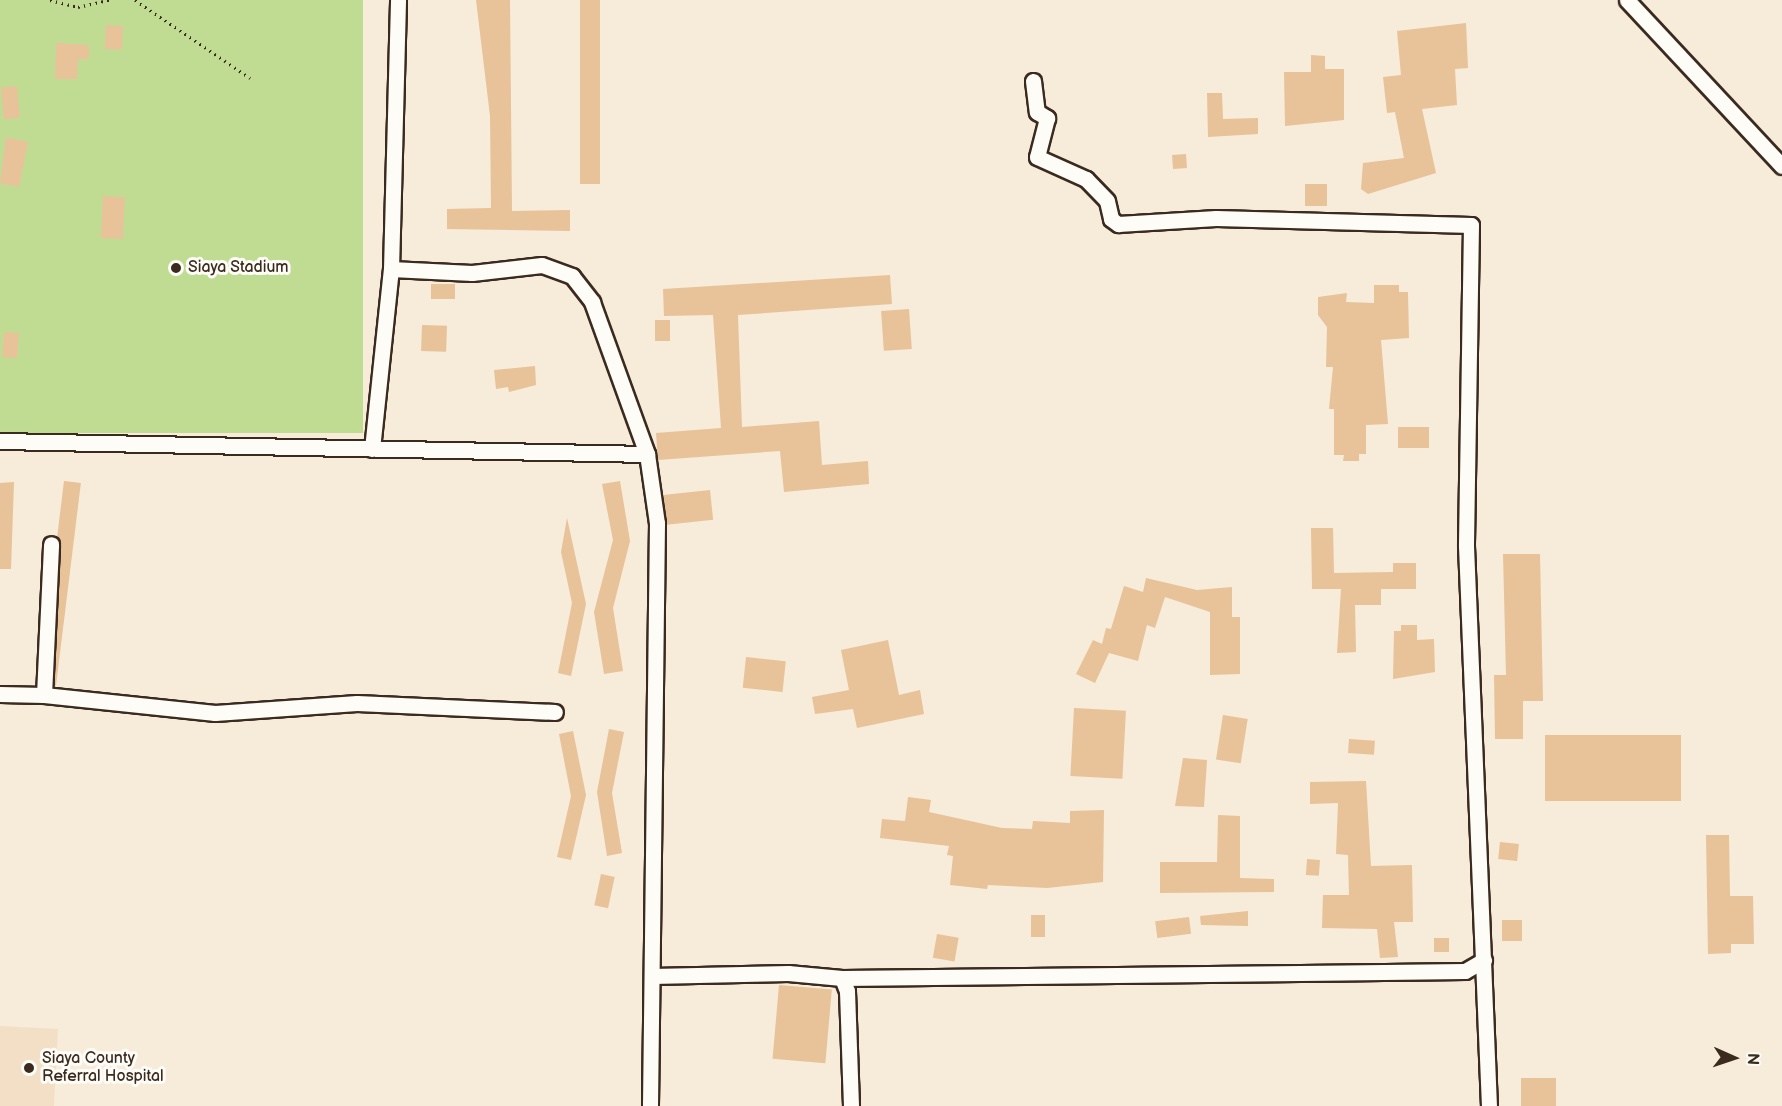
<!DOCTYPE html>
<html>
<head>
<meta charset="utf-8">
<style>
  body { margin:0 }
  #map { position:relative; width:1782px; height:1106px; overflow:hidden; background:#f7ebda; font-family:"Balsamiq Sans",sans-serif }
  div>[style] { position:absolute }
  .built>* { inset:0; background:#f2dfc6; transform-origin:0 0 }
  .green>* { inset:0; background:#c0dc93; transform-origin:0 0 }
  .building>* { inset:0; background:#e8c298; transform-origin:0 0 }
  .path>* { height:3px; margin-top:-1.5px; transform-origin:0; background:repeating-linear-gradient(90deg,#3b2a1e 0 1.5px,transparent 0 6px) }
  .roads { filter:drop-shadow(2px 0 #3b2a1e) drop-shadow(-2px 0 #3b2a1e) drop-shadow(0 2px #3b2a1e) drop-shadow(0 -2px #3b2a1e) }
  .street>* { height:15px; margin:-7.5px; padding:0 7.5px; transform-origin:7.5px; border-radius:7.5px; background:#fdfcf7 }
  .dots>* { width:16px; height:16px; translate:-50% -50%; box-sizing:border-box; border:3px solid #fdfcf7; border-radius:50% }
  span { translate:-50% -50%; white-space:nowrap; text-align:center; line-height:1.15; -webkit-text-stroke:6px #fdfcf7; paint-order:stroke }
  .poi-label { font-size:16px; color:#3b2a1e }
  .left { translate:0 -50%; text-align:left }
  .north { position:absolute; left:1704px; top:1028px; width:60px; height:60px; -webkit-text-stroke:4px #fdfcf7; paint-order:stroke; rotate:93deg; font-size:16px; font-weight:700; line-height:24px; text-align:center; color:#3b2a1e }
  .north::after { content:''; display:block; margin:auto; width:21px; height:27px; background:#3b2a1e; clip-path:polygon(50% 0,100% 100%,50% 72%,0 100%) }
</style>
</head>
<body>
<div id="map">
  <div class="built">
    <div style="left:0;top:1026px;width:58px;height:80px;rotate:3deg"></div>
  </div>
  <div class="green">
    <div style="left:0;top:0;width:363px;height:433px"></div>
  </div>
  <div class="building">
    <div style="clip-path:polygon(476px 0,510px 0,512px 211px,570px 210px,570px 231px,447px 229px,447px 209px,491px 208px,490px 116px)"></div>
    <div style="left:580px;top:0;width:20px;height:184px"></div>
    <div style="clip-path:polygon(1466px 23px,1468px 68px,1455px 69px,1457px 105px,1422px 109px,1436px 173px,1368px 194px,1361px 189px,1363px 163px,1404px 158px,1395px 112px,1387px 113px,1383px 77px,1401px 75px,1397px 31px)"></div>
    <div style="left:106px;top:25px;width:17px;height:24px;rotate:3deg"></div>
    <div style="clip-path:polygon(56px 43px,89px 45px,89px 59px,78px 59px,77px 79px,55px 79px)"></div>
    <div style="clip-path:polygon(1311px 55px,1325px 56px,1325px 69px,1344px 69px,1344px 120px,1285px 126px,1284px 72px,1311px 72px)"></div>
    <div style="left:17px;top:86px;width:32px;height:16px;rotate:85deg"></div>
    <div style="clip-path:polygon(1207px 93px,1222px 93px,1223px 119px,1258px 118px,1258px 134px,1208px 137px)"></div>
    <div style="clip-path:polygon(6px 137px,28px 142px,19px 187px,0 183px)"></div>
    <div style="left:1186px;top:154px;width:14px;height:14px;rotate:86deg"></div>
    <div style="left:1305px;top:184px;width:22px;height:22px"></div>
    <div style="left:103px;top:196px;width:22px;height:42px;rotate:3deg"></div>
    <div style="clip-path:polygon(890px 275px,892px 304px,738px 315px,742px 427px,819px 421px,822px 465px,868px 461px,869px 484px,784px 492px,780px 451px,658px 460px,656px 433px,721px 428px,713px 315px,664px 316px,663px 289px)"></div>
    <div style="left:455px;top:284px;width:15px;height:24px;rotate:90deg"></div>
    <div style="clip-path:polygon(1374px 285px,1399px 285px,1399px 292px,1408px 292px,1409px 338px,1381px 340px,1388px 424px,1366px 425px,1366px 454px,1359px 454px,1359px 461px,1343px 461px,1344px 455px,1334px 455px,1334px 409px,1329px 409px,1333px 367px,1326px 367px,1327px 327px,1318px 315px,1318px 297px,1347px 293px,1346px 302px,1374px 303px)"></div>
    <div style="left:909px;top:309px;width:40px;height:28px;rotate:86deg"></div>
    <div style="left:655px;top:320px;width:15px;height:21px"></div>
    <div style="left:422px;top:325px;width:25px;height:26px;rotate:2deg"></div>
    <div style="left:4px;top:332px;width:15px;height:25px;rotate:4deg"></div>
    <div style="clip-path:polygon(535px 366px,536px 385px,509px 392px,508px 387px,496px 389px,494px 370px)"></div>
    <div style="left:1398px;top:427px;width:31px;height:21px"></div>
    <div style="left:64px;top:481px;width:17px;height:204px;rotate:7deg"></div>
    <div style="clip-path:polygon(620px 481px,630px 541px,613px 608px,623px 671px,604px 674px,594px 612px,613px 540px,602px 484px)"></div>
    <div style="clip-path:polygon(14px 482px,11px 569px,0 569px,0 483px)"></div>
    <div style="left:710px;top:490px;width:30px;height:47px;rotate:84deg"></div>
    <div style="clip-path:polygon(567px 518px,586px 604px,571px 676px,558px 673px,572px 603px,561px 552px)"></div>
    <div style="clip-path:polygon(1311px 528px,1333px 528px,1334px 573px,1393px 572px,1393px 563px,1416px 563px,1416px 589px,1381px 589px,1381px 605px,1355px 605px,1356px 652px,1337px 653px,1341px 589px,1312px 589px)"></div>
    <div style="clip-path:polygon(1503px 554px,1540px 554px,1543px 701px,1523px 701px,1523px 739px,1495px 739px,1494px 675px,1506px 675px)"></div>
    <div style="clip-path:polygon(1146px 578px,1197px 590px,1232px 587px,1232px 617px,1240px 617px,1240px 674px,1210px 675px,1210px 612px,1165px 597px,1155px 628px,1147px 625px,1138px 661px,1109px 653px,1095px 683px,1076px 674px,1093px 640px,1102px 644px,1106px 628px,1111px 629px,1124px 586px,1143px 592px)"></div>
    <div style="clip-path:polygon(1401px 625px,1417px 625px,1417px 640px,1434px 639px,1435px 672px,1393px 679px,1394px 631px,1401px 631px)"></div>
    <div style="clip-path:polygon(888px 640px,899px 695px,920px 690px,924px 714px,857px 728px,853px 709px,815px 714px,812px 697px,849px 690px,841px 650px)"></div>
    <div style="left:746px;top:657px;width:40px;height:31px;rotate:6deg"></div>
    <div style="left:1074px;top:708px;width:52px;height:68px;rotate:3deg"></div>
    <div style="left:1223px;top:715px;width:25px;height:45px;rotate:9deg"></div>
    <div style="clip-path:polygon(609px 729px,624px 732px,612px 793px,622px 853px,607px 856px,597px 792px)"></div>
    <div style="clip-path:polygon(573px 731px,586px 795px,571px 860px,557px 857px,571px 796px,559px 734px)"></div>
    <div style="left:1545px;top:735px;width:136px;height:66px"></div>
    <div style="left:1349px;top:739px;width:26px;height:14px;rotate:4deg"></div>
    <div style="clip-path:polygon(1183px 758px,1207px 760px,1204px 807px,1175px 806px)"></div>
    <div style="clip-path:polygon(1366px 781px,1371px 866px,1412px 865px,1413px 922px,1394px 922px,1398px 957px,1380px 958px,1377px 929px,1322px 928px,1323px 895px,1349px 895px,1348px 855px,1336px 854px,1338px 803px,1310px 804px,1310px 782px)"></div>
    <div style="clip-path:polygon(908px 797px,931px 800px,929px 812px,1002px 828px,1032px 829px,1033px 821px,1070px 823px,1070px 811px,1104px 810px,1103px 882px,1047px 888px,988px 885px,987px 889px,950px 885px,953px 856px,947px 855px,949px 846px,880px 838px,882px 819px,905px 821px)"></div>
    <div style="clip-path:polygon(1218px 815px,1240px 816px,1240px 878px,1274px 879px,1274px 892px,1160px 893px,1160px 862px,1217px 862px)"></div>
    <div style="clip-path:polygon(1706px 835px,1729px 835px,1730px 896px,1753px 896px,1754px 944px,1731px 944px,1731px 953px,1708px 954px)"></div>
    <div style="left:1500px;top:842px;width:19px;height:17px;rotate:6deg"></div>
    <div style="left:1307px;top:859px;width:13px;height:16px;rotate:4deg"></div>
    <div style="left:601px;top:874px;width:14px;height:32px;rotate:12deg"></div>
    <div style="clip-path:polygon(1248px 911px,1248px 926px,1201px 925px,1200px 916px)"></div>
    <div style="left:1031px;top:915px;width:14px;height:22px"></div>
    <div style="left:1189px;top:917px;width:17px;height:34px;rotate:83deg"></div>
    <div style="left:1502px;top:920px;width:20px;height:21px"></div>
    <div style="left:937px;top:934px;width:22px;height:24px;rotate:10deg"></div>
    <div style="left:1434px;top:938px;width:15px;height:14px"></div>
    <div style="left:779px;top:985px;width:53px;height:74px;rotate:5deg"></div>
    <div style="left:1521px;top:1078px;width:35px;height:28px"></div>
  </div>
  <div class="path">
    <div style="left:50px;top:0;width:29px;rotate:14deg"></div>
    <div style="left:78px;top:7px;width:32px;rotate:-13deg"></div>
    <div style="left:135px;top:0;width:139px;rotate:34.1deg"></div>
  </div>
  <div class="roads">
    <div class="street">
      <div style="left:1627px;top:0;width:227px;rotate:47deg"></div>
      <div style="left:1033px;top:81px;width:31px;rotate:83deg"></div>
      <div style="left:1037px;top:112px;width:12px;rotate:31deg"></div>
      <div style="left:1047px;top:118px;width:40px;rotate:104.4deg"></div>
      <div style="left:1037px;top:157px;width:54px;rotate:24.2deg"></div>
      <div style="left:1086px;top:179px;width:30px;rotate:46deg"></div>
      <div style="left:1107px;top:201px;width:18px;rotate:77deg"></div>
      <div style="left:1111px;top:219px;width:9px;rotate:36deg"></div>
      <div style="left:1118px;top:224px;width:98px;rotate:-3.5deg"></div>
      <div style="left:1216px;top:218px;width:255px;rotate:1.6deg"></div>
      <div style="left:1471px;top:225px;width:321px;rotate:90.9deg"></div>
      <div style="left:1466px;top:546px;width:560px;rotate:87.65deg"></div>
      <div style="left:391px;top:269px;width:81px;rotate:2.8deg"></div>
      <div style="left:472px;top:273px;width:70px;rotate:-6.5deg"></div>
      <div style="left:542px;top:265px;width:32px;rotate:20deg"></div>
      <div style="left:572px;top:276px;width:33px;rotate:52deg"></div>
      <div style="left:592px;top:302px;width:162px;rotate:70.1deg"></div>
      <div style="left:0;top:441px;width:647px;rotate:1.15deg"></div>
      <div style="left:647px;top:454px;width:70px;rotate:81.8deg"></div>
      <div style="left:657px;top:523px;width:583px;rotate:90.69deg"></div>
      <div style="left:372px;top:449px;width:181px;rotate:-84deg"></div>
      <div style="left:391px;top:269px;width:269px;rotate:-88.5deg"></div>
      <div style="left:0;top:694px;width:44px;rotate:1.3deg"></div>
      <div style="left:44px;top:695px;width:151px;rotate:-87.3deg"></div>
      <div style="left:44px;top:695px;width:172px;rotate:6deg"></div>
      <div style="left:215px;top:713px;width:142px;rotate:-4deg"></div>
      <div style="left:357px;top:703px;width:198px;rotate:2.6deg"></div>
      <div style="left:652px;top:976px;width:136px;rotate:-1.3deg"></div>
      <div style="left:788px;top:973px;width:54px;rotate:5.3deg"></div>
      <div style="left:842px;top:978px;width:14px;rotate:69deg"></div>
      <div style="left:847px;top:991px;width:115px;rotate:88deg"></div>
      <div style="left:842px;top:978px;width:623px;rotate:-0.64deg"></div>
      <div style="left:1465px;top:971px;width:22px;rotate:-30deg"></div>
    </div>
  </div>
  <div class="dots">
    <div style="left:176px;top:268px;background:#3b2a1e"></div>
    <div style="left:29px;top:1068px;background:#3b2a1e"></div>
  </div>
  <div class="poi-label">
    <span class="left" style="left:188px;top:268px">Siaya Stadium</span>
    <span class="left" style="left:42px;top:1068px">Siaya County<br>Referral Hospital</span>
  </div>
  <div class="north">N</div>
</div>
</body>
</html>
